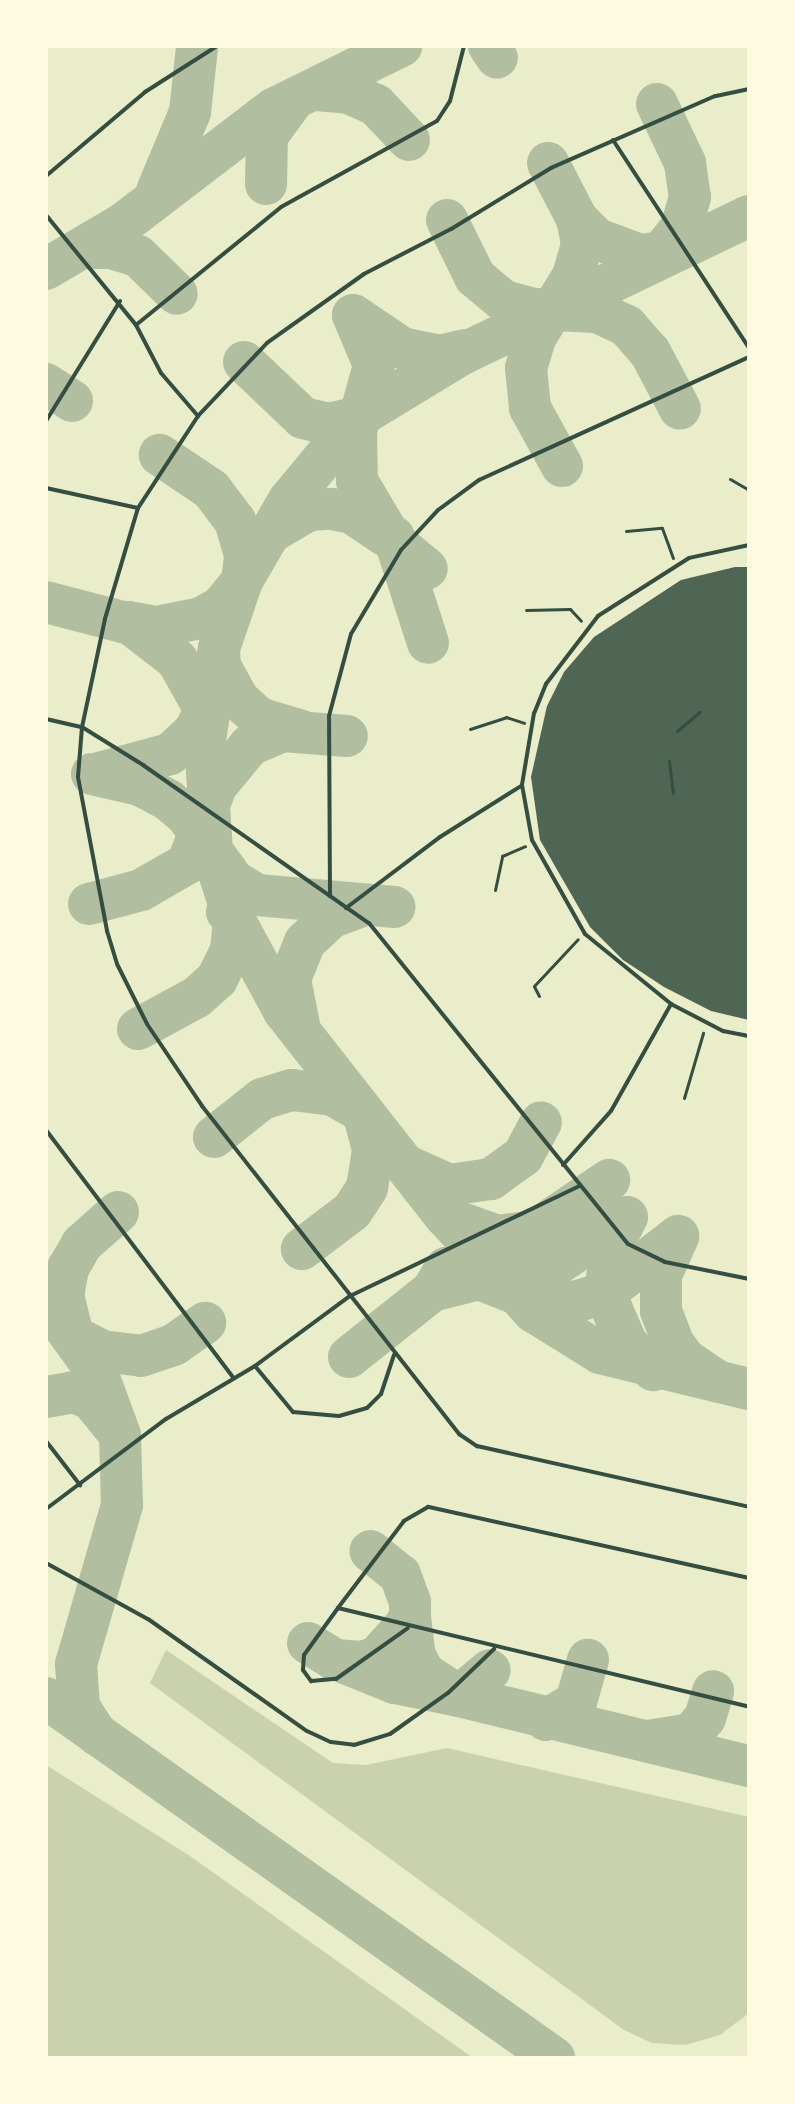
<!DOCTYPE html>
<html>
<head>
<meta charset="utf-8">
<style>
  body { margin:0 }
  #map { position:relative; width:795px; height:2104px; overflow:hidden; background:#e9edc9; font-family:"PT Sans Narrow",sans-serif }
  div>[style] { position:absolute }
  .green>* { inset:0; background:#cad2ad }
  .taxiway>* { height:42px; margin:-21px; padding:0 21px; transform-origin:21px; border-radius:21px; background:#b2bea0 }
  .building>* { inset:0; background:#4f6655 }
  .path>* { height:3px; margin:-1.5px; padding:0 1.5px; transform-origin:1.5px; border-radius:1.5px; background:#344e41 }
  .service>* { height:4px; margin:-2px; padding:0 2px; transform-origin:2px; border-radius:2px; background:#344e41 }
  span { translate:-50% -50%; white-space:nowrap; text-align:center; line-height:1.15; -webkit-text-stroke:8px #fefae0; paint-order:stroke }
  .frame { position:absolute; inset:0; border:48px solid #fefae0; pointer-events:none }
</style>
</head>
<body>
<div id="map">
  <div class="green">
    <div style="clip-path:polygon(166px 1650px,333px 1763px,366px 1765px,447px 1748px,749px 1817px,749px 2013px,720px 2035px,685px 2045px,652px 2043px,624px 2030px,150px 1683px)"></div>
    <div style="clip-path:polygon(46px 1765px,190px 1856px,473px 2058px,46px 2058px)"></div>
  </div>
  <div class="taxiway">
    <div style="left:489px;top:46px;width:14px;rotate:56deg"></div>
    <div style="left:317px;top:90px;width:32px;rotate:5deg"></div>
    <div style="left:349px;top:93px;width:30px;rotate:24deg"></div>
    <div style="left:376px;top:105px;width:48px;rotate:46.7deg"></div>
    <div style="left:657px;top:104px;width:65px;rotate:64.6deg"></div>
    <div style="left:685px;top:163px;width:34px;rotate:82deg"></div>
    <div style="left:690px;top:197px;width:32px;rotate:106deg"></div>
    <div style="left:681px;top:228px;width:38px;rotate:129deg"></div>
    <div style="left:548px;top:163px;width:63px;rotate:62.6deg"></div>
    <div style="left:577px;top:219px;width:28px;rotate:45deg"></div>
    <div style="left:597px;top:239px;width:46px;rotate:20.4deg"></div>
    <div style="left:640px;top:255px;width:32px;rotate:-7deg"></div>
    <div style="left:266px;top:184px;width:48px;rotate:-88.8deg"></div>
    <div style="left:267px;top:136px;width:42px;rotate:-53.7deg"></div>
    <div style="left:157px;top:191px;width:86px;rotate:-67.3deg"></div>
    <div style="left:190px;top:112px;width:64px;rotate:-83.8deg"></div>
    <div style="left:749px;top:216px;width:318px;rotate:154.3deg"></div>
    <div style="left:462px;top:354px;width:122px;rotate:148.8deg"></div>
    <div style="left:358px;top:417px;width:108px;rotate:129.7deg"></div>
    <div style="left:289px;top:500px;width:94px;rotate:120.1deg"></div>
    <div style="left:242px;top:581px;width:71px;rotate:108.9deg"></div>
    <div style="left:219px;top:648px;width:94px;rotate:98.6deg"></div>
    <div style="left:205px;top:741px;width:110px;rotate:86.4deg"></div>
    <div style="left:212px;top:851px;width:71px;rotate:72.1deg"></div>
    <div style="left:234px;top:919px;width:105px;rotate:61.5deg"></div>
    <div style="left:284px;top:1011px;width:261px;rotate:51.9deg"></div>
    <div style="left:445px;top:1216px;width:131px;rotate:47.2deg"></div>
    <div style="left:534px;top:1312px;width:78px;rotate:31.8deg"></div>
    <div style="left:600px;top:1353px;width:153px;rotate:13.6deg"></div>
    <div style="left:447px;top:220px;width:64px;rotate:63.8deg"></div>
    <div style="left:475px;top:277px;width:38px;rotate:40deg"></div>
    <div style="left:504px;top:301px;width:31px;rotate:15deg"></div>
    <div style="left:534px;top:309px;width:63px;rotate:2.7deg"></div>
    <div style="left:597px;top:312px;width:33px;rotate:25deg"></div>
    <div style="left:627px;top:326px;width:35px;rotate:49deg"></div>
    <div style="left:650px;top:352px;width:64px;rotate:62.2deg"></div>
    <div style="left:85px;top:248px;width:26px"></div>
    <div style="left:111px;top:248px;width:28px;rotate:17deg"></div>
    <div style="left:138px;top:256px;width:54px;rotate:44.3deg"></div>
    <div style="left:46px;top:269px;width:91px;rotate:-30.5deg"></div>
    <div style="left:124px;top:223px;width:188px;rotate:-37.4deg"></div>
    <div style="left:273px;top:109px;width:143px;rotate:-26.2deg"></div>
    <div style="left:353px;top:315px;width:54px;rotate:67.2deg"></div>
    <div style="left:374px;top:365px;width:68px;rotate:105.3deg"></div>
    <div style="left:356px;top:431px;width:50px;rotate:88.9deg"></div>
    <div style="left:357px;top:481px;width:69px;rotate:59.3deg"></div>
    <div style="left:392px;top:540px;width:45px;rotate:39.6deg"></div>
    <div style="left:353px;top:315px;width:59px;rotate:34deg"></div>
    <div style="left:402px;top:348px;width:38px;rotate:12deg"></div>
    <div style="left:439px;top:356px;width:27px;rotate:-13deg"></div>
    <div style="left:244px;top:362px;width:81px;rotate:43.5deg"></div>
    <div style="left:303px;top:418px;width:28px;rotate:13deg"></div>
    <div style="left:330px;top:424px;width:29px;rotate:-14deg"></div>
    <div style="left:46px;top:384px;width:31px;rotate:33deg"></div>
    <div style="left:562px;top:466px;width:66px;rotate:-118.9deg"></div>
    <div style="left:530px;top:408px;width:40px;rotate:-95.7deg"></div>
    <div style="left:526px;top:368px;width:31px;rotate:-73deg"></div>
    <div style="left:535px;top:338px;width:73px;rotate:-58.5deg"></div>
    <div style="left:573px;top:276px;width:33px;rotate:-74deg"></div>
    <div style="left:582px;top:244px;width:25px;rotate:-101deg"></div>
    <div style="left:270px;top:533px;width:45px;rotate:-30.5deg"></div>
    <div style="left:309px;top:510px;width:22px;rotate:-3deg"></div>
    <div style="left:331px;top:509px;width:21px;rotate:11deg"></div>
    <div style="left:352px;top:513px;width:40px;rotate:34deg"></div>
    <div style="left:394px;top:537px;width:111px;rotate:72.2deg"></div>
    <div style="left:46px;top:602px;width:111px;rotate:14.7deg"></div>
    <div style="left:128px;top:622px;width:28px;rotate:10deg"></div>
    <div style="left:156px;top:627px;width:46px;rotate:-11.3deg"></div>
    <div style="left:201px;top:618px;width:23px;rotate:-29deg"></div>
    <div style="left:221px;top:607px;width:33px;rotate:-51deg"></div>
    <div style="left:242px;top:581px;width:26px;rotate:-83deg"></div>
    <div style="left:245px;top:555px;width:35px;rotate:-106deg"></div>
    <div style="left:235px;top:521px;width:39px;rotate:-127deg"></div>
    <div style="left:212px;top:490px;width:63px;rotate:-146.1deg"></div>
    <div style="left:219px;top:649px;width:17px;rotate:87deg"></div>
    <div style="left:220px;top:666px;width:38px;rotate:61deg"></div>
    <div style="left:238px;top:699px;width:28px;rotate:42deg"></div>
    <div style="left:259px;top:718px;width:45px;rotate:16.8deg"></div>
    <div style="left:99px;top:773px;width:73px;rotate:-15deg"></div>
    <div style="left:170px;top:754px;width:33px;rotate:-43deg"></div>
    <div style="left:194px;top:732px;width:25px;rotate:-63deg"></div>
    <div style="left:205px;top:710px;width:57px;rotate:-119.2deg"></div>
    <div style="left:177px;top:660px;width:62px;rotate:-142.2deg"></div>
    <div style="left:92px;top:774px;width:49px;rotate:12.9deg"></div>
    <div style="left:140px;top:785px;width:32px;rotate:28deg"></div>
    <div style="left:168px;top:800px;width:23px;rotate:40deg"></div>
    <div style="left:186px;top:815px;width:82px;rotate:54deg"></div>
    <div style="left:234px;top:881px;width:27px;rotate:31deg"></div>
    <div style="left:257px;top:895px;width:138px;rotate:5deg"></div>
    <div style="left:89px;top:904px;width:54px;rotate:-15.1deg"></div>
    <div style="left:141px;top:890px;width:54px;rotate:-29.9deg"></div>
    <div style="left:188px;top:863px;width:82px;rotate:-70deg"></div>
    <div style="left:216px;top:786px;width:53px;rotate:-50.3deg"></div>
    <div style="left:250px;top:745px;width:36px;rotate:-23deg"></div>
    <div style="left:283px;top:731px;width:64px;rotate:4.5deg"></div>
    <div style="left:299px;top:1025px;width:47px;rotate:-101.1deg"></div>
    <div style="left:290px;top:979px;width:40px;rotate:-68deg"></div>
    <div style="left:305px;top:942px;width:37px;rotate:-43deg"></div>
    <div style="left:332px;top:917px;width:33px;rotate:-20deg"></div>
    <div style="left:138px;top:1029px;width:67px;rotate:-28.5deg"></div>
    <div style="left:197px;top:997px;width:27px;rotate:-42deg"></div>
    <div style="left:217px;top:979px;width:32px;rotate:-64deg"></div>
    <div style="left:231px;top:950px;width:31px;rotate:-84deg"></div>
    <div style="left:234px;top:919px;width:10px;rotate:-135deg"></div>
    <div style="left:214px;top:1137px;width:61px;rotate:-38.4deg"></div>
    <div style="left:262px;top:1099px;width:31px;rotate:-17deg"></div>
    <div style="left:292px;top:1090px;width:41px;rotate:7deg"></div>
    <div style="left:333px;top:1095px;width:34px;rotate:30deg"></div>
    <div style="left:363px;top:1112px;width:39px;rotate:75deg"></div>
    <div style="left:373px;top:1150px;width:38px;rotate:99deg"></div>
    <div style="left:367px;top:1188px;width:27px;rotate:123deg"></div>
    <div style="left:352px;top:1211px;width:63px;rotate:142.8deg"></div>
    <div style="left:407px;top:1166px;width:46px;rotate:24.3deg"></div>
    <div style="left:449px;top:1185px;width:42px;rotate:-8.1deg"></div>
    <div style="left:491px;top:1179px;width:39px;rotate:-36deg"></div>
    <div style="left:523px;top:1156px;width:38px;rotate:-62deg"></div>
    <div style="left:118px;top:1212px;width:48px;rotate:138.4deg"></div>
    <div style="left:82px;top:1244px;width:28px;rotate:120deg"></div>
    <div style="left:68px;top:1268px;width:27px;rotate:100deg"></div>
    <div style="left:63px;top:1295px;width:42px;rotate:76.3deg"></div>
    <div style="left:73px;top:1336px;width:33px;rotate:27deg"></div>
    <div style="left:102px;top:1351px;width:39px;rotate:7deg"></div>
    <div style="left:141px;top:1356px;width:36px;rotate:-19deg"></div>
    <div style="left:175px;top:1344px;width:37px;rotate:-35deg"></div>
    <div style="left:627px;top:1217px;width:35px;rotate:117deg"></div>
    <div style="left:611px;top:1248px;width:45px;rotate:97.6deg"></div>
    <div style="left:605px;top:1293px;width:56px;rotate:66.7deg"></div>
    <div style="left:627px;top:1344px;width:37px;rotate:45deg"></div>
    <div style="left:450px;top:1219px;width:51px;rotate:19.5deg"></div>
    <div style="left:498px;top:1236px;width:36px;rotate:-8deg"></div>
    <div style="left:534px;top:1231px;width:91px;rotate:-34.2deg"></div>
    <div style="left:678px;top:1237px;width:42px;rotate:114.1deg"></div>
    <div style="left:661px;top:1275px;width:36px;rotate:90deg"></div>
    <div style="left:661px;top:1311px;width:34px;rotate:69deg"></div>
    <div style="left:673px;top:1343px;width:21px;rotate:53deg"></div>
    <div style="left:686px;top:1360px;width:36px;rotate:34deg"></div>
    <div style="left:476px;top:1250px;width:48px;rotate:19.6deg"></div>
    <div style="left:521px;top:1266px;width:32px;rotate:2deg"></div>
    <div style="left:553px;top:1267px;width:89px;rotate:-34deg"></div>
    <div style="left:432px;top:1291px;width:49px;rotate:-14.3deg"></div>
    <div style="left:479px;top:1279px;width:55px;rotate:21.4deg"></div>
    <div style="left:530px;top:1299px;width:44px;rotate:3.9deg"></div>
    <div style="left:574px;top:1302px;width:32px;rotate:-16deg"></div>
    <div style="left:605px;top:1293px;width:93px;rotate:-38deg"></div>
    <div style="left:46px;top:1302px;width:87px;rotate:53.9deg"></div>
    <div style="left:97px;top:1372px;width:67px;rotate:69.9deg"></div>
    <div style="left:120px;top:1435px;width:70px;rotate:88.4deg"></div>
    <div style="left:122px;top:1505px;width:166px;rotate:106.1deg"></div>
    <div style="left:76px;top:1664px;width:43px;rotate:86deg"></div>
    <div style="left:79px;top:1707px;width:33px;rotate:57deg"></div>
    <div style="left:349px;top:1357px;width:106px;rotate:-38.5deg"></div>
    <div style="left:432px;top:1291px;width:27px;rotate:-59deg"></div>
    <div style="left:46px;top:1397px;width:27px;rotate:-10deg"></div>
    <div style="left:73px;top:1392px;width:19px;rotate:21deg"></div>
    <div style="left:91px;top:1399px;width:40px;rotate:51deg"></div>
    <div style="left:410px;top:1617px;width:39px;rotate:83deg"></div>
    <div style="left:415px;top:1656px;width:19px;rotate:62deg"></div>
    <div style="left:424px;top:1673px;width:42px;rotate:33.3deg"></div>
    <div style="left:459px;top:1696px;width:298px;rotate:13.6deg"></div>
    <div style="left:308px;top:1643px;width:32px;rotate:32deg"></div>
    <div style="left:335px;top:1660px;width:27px;rotate:4deg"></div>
    <div style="left:362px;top:1662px;width:16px;rotate:-18deg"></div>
    <div style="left:377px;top:1657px;width:40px;rotate:-48deg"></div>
    <div style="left:404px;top:1627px;width:12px;rotate:-59deg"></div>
    <div style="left:410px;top:1617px;width:15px;rotate:-90deg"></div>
    <div style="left:410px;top:1602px;width:29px;rotate:-110deg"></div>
    <div style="left:400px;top:1575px;width:38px;rotate:-141deg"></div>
    <div style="left:340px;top:1661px;width:59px;rotate:21.8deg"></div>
    <div style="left:395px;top:1683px;width:65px;rotate:11.5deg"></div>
    <div style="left:459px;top:1696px;width:40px;rotate:-40deg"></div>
    <div style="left:46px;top:1698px;width:623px;rotate:35.32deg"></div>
    <div style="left:546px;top:1720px;width:35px;rotate:-31deg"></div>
    <div style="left:576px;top:1702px;width:44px;rotate:-74.1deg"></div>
    <div style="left:648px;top:1741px;width:44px;rotate:-9.2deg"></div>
    <div style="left:691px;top:1734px;width:21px;rotate:-49deg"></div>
    <div style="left:705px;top:1718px;width:28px;rotate:-73deg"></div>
  </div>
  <div class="building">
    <div style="clip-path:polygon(735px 567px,749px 567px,749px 1020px,711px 1011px,664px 987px,623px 960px,590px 927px,540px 840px,531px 777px,547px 706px,564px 672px,594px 637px,681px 580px)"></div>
  </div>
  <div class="path">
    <div style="left:730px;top:479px;width:22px;rotate:30deg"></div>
    <div style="left:626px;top:531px;width:36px;rotate:-5deg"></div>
    <div style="left:662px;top:528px;width:32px;rotate:70deg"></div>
    <div style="left:526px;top:610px;width:44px;rotate:-1.3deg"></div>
    <div style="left:570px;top:609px;width:16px;rotate:47deg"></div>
    <div style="left:470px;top:729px;width:38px;rotate:-18deg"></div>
    <div style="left:506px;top:717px;width:19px;rotate:18deg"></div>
    <div style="left:677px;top:731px;width:30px;rotate:-40deg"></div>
    <div style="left:669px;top:761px;width:32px;rotate:83deg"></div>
    <div style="left:495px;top:890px;width:35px;rotate:-78deg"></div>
    <div style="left:502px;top:856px;width:25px;rotate:-23deg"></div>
    <div style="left:539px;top:996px;width:11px;rotate:-117deg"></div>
    <div style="left:534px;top:986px;width:64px;rotate:-46.9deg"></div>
    <div style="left:684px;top:1098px;width:68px;rotate:-73.7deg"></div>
  </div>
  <div class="service">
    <div style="left:749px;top:89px;width:35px;rotate:168deg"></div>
    <div style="left:715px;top:96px;width:179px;rotate:156.3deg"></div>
    <div style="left:551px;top:168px;width:117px;rotate:148.6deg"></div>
    <div style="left:451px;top:229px;width:98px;rotate:152.7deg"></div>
    <div style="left:364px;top:274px;width:119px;rotate:144.6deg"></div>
    <div style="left:267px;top:343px;width:100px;rotate:133.4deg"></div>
    <div style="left:198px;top:416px;width:110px;rotate:123.1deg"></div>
    <div style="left:138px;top:508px;width:116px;rotate:106.6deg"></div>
    <div style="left:105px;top:619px;width:110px;rotate:102deg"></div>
    <div style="left:82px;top:727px;width:50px;rotate:94.6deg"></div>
    <div style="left:78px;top:777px;width:157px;rotate:79.3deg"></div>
    <div style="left:107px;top:931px;width:34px;rotate:73deg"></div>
    <div style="left:117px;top:964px;width:67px;rotate:63.4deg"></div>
    <div style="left:147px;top:1024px;width:99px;rotate:56.1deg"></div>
    <div style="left:202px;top:1106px;width:417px;rotate:51.9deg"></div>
    <div style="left:459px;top:1434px;width:22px;rotate:34deg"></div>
    <div style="left:477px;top:1446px;width:279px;rotate:12.6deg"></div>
    <div style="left:613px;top:140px;width:249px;rotate:56.8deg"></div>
    <div style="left:46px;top:176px;width:130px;rotate:-40.3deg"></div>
    <div style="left:145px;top:92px;width:85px;rotate:-32.6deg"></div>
    <div style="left:46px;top:215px;width:142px;rotate:50.7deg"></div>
    <div style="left:136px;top:325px;width:187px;rotate:-39.1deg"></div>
    <div style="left:281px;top:207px;width:178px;rotate:-28.9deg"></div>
    <div style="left:437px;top:121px;width:24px;rotate:-57deg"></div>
    <div style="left:450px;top:101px;width:57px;rotate:-75.7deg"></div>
    <div style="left:136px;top:325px;width:54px;rotate:62.5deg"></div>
    <div style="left:161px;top:373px;width:57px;rotate:49.3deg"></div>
    <div style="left:46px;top:421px;width:141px;rotate:-58.3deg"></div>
    <div style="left:46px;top:488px;width:94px;rotate:12.3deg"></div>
    <div style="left:749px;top:545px;width:61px;rotate:167.8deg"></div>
    <div style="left:689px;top:558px;width:108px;rotate:147.5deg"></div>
    <div style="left:598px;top:616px;width:86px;rotate:127.4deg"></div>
    <div style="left:546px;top:684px;width:31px;rotate:112deg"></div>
    <div style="left:534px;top:713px;width:73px;rotate:99.5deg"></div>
    <div style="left:522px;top:785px;width:56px;rotate:79.7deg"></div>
    <div style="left:532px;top:840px;width:108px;rotate:60.6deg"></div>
    <div style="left:585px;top:934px;width:111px;rotate:39.1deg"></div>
    <div style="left:671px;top:1004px;width:59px;rotate:27.4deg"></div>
    <div style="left:723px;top:1031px;width:26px;rotate:11deg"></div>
    <div style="left:46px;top:719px;width:37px;rotate:13deg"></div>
    <div style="left:82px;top:727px;width:72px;rotate:31.9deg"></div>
    <div style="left:143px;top:765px;width:276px;rotate:35deg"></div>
    <div style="left:369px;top:923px;width:412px;rotate:51.1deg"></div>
    <div style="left:628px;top:1244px;width:41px;rotate:25.9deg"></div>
    <div style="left:665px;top:1262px;width:86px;rotate:11.4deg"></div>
    <div style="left:330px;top:896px;width:180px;rotate:-90.3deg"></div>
    <div style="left:329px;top:716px;width:85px;rotate:-75deg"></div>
    <div style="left:351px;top:634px;width:98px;rotate:-59.2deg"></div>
    <div style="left:401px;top:550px;width:54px;rotate:-47.2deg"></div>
    <div style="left:438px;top:510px;width:51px;rotate:-36.2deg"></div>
    <div style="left:479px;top:480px;width:297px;rotate:-24.5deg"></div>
    <div style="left:346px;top:908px;width:118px;rotate:-37.1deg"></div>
    <div style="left:440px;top:837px;width:96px;rotate:-32.2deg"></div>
    <div style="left:46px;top:1130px;width:310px;rotate:52.9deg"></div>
    <div style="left:563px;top:1165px;width:72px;rotate:-48.4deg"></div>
    <div style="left:611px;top:1111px;width:123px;rotate:-60.7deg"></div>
    <div style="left:255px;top:1366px;width:60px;rotate:50.4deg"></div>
    <div style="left:293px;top:1412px;width:46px;rotate:5deg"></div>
    <div style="left:339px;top:1416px;width:29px;rotate:-16deg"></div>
    <div style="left:367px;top:1408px;width:20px;rotate:-45deg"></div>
    <div style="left:381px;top:1394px;width:41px;rotate:-71.6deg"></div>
    <div style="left:46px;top:1441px;width:56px;rotate:52.3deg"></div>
    <div style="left:46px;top:1509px;width:150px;rotate:-36.9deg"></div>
    <div style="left:166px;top:1419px;width:104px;rotate:-30.8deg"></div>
    <div style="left:255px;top:1366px;width:118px;rotate:-36.4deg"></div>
    <div style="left:350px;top:1296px;width:255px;rotate:-25.6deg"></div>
    <div style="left:46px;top:1563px;width:116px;rotate:28.8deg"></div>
    <div style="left:148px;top:1619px;width:194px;rotate:35.2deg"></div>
    <div style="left:307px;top:1731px;width:26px;rotate:25deg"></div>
    <div style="left:331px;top:1742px;width:23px;rotate:7deg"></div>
    <div style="left:354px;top:1745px;width:38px;rotate:-17deg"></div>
    <div style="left:390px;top:1734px;width:71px;rotate:-35.3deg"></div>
    <div style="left:448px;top:1693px;width:64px;rotate:-43.7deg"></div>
    <div style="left:749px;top:1578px;width:329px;rotate:-167.5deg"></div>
    <div style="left:428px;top:1507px;width:28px;rotate:150deg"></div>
    <div style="left:404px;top:1521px;width:109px;rotate:127.2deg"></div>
    <div style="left:338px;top:1608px;width:423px;rotate:13.5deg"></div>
    <div style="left:338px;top:1608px;width:58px;rotate:125.9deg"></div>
    <div style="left:304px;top:1655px;width:15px;rotate:94deg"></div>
    <div style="left:303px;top:1670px;width:14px;rotate:54deg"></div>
    <div style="left:311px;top:1681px;width:25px;rotate:-5deg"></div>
    <div style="left:336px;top:1679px;width:88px;rotate:-35.3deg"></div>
  </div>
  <div class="frame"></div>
</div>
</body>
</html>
